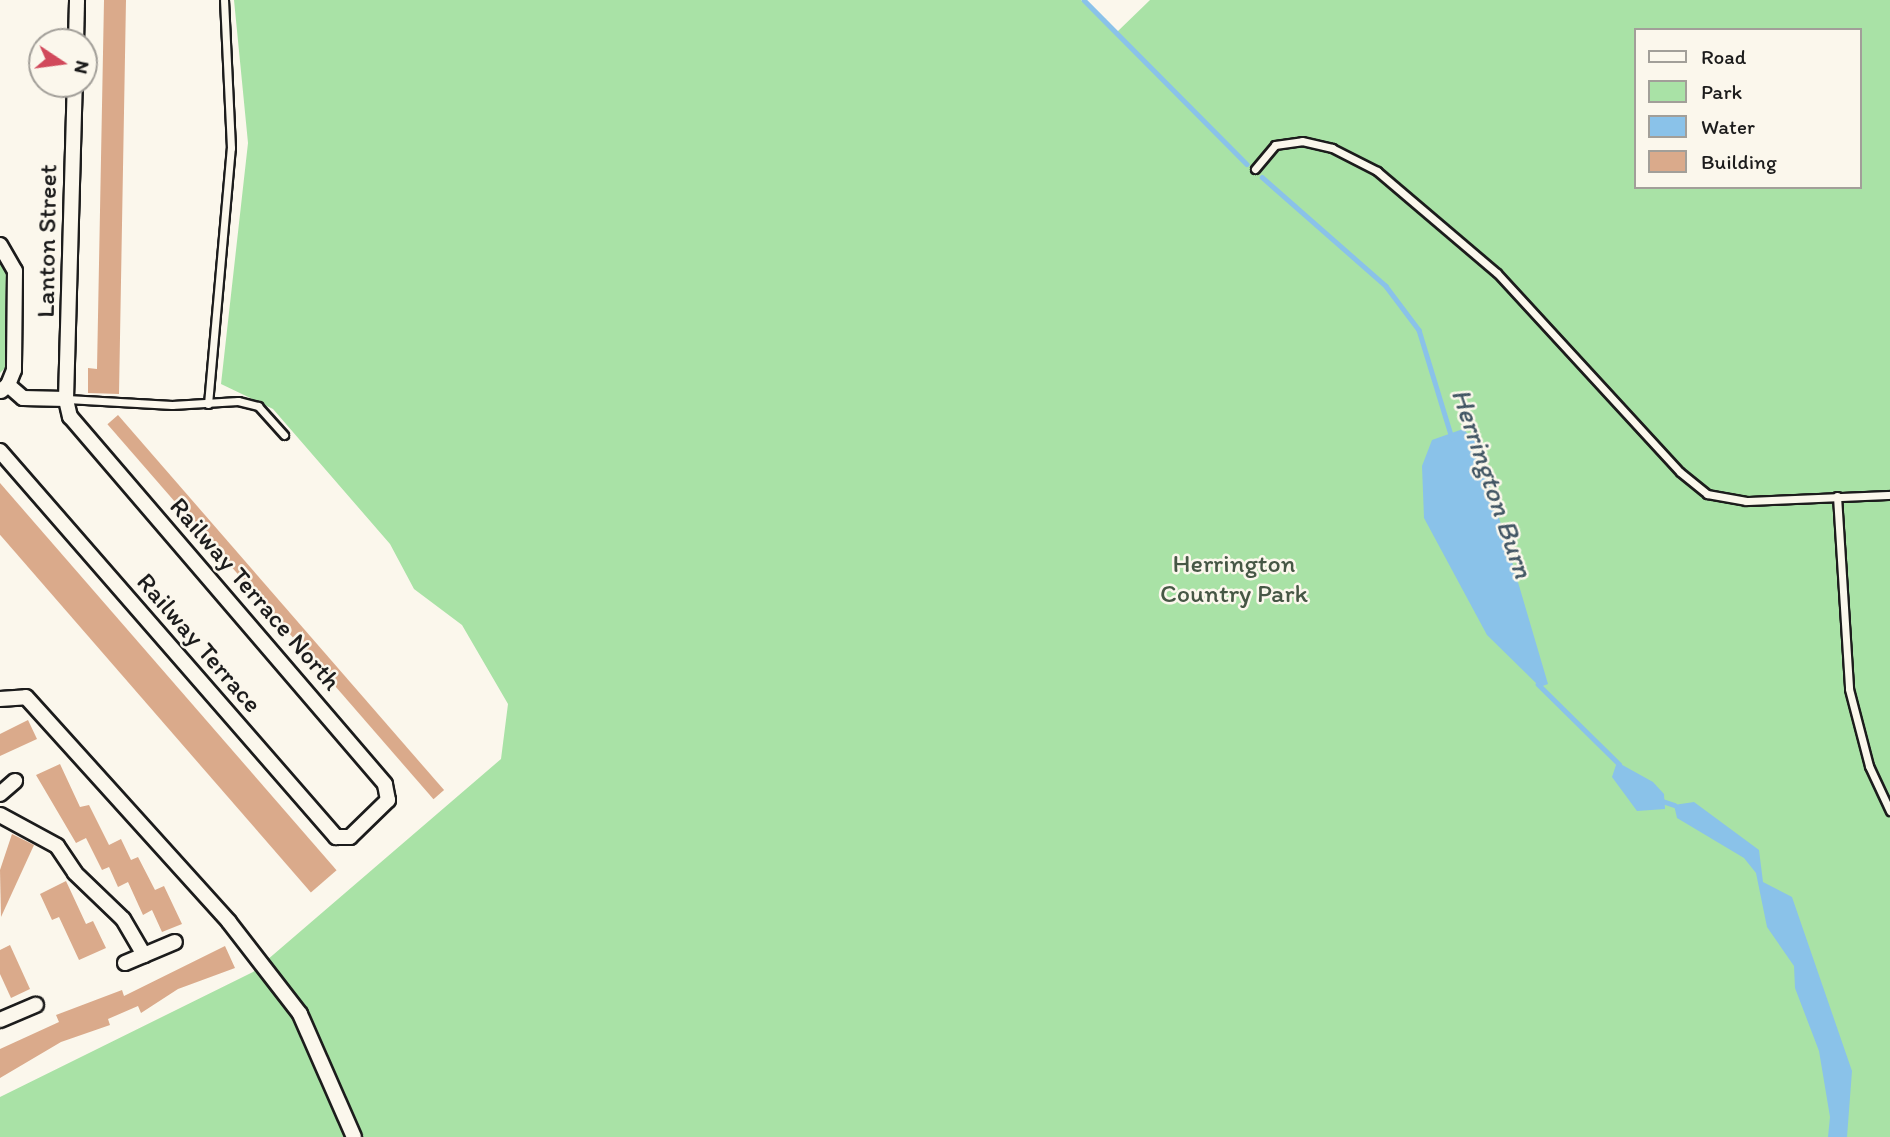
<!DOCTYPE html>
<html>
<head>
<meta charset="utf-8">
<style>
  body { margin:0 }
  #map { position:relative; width:1890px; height:1137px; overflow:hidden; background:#fbf7ec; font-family:Itim,sans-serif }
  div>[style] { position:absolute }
  .green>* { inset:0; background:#a9e2a6 }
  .water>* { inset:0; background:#8ac2e9 }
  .stream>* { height:4.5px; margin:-2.25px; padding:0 2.25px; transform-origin:2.25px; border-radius:2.25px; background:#8ac2e9 }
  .building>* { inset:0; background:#daaa8b; transform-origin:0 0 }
  .roads { filter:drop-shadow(2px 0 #1c1c1c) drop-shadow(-2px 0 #1c1c1c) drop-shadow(0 2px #1c1c1c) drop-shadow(0 -2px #1c1c1c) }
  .service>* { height:7px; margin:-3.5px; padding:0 3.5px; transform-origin:3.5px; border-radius:3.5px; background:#fbf7ec }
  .minor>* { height:14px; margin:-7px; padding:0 7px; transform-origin:7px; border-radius:7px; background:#fbf7ec }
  span { translate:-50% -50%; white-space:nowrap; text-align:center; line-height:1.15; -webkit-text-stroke:5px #fbf7ec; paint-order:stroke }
  .street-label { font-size:26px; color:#1c1c1c }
  .park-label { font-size:26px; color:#465745 }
  .water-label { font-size:28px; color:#425664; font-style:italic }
  .legend { position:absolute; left:1634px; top:28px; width:228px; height:161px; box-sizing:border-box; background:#fbf7ec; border:2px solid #a29f99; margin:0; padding:9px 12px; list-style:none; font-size:21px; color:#1c1c1c }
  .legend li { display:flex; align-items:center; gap:14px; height:35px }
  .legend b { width:35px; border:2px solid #a29f99 }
  .north { position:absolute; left:28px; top:28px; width:70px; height:70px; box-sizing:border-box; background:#fbf7ec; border:2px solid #a29f99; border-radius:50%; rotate:103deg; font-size:19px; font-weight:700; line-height:28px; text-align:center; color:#1c1c1c }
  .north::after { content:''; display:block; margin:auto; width:24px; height:32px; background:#d1495b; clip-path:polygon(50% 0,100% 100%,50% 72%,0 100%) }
</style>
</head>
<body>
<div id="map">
  <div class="green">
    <div style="clip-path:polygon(evenodd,234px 0,1081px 0,1117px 32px,1150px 0,1890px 0,1890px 1137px,0 1137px,0 1097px,253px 972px,501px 759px,508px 704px,462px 625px,414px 589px,390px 544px,273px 409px,221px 384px,248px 143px,234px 0,1636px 30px,1860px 30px,1860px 187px,1636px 187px,1636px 30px)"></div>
    <div style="clip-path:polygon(0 260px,6px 270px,5px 368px,0 373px)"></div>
  </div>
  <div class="water">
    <div style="clip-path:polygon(1463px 429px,1477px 443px,1548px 684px,1540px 687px,1487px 635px,1424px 518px,1422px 466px,1432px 440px)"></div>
    <div style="clip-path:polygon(1617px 762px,1653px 782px,1664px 794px,1665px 809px,1637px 811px,1612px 777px)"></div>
    <div style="clip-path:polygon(1694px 802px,1759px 850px,1763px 882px,1792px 897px,1852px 1071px,1847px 1137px,1828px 1137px,1830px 1117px,1819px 1051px,1795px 988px,1794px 966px,1767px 927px,1756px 873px,1744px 858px,1677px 818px,1674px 805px)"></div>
  </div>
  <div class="stream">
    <div style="left:1084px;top:0;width:231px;rotate:45.2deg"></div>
    <div style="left:1262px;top:177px;width:165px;rotate:41.3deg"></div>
    <div style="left:1386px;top:286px;width:55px;rotate:53.1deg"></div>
    <div style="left:1419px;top:330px;width:113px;rotate:73deg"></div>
    <div style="left:1538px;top:684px;width:114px;rotate:44.6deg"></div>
    <div style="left:1662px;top:801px;width:13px;rotate:18deg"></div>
  </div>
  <div class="building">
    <div style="clip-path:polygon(104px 0,126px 0,119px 394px,88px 393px,88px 368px,97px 369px)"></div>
    <div style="left:118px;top:415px;width:497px;height:14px;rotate:49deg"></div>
    <div style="left:0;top:483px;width:513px;height:34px;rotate:49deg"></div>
    <div style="clip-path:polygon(28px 720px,37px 739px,0 756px,0 734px)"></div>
    <div style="clip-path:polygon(60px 764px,80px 807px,89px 805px,109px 845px,121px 839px,131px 860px,138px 857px,155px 890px,164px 886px,182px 924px,162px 932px,152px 910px,143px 915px,128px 882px,118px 887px,109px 867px,102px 870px,86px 838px,76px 843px,36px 775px)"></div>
    <div style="clip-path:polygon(12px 834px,34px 845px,1px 917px,0 870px)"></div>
    <div style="clip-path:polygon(66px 881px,86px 924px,93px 921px,106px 948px,79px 960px,59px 917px,52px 920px,40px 894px)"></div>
    <div style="clip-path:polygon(10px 945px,30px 989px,11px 998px,0 974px,0 950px)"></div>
    <div style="clip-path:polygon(225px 946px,235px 968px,178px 989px,141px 1013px,138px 1006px,108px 1019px,110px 1025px,61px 1042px,0 1078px,0 1049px,59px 1022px,56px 1015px,122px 990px,124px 996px)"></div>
  </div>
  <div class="roads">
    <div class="service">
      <div style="left:1255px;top:169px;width:31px;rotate:-50deg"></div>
      <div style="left:1275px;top:145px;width:27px;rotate:-8deg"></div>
      <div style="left:1302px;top:141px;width:31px;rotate:13deg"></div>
      <div style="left:1332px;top:148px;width:51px;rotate:27.1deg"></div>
      <div style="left:1377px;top:171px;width:157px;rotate:40.4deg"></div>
      <div style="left:1497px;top:273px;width:270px;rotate:47.4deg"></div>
      <div style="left:1680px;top:472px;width:35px;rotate:39deg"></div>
      <div style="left:1707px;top:494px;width:40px;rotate:10deg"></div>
      <div style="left:1746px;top:501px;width:144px;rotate:-2.4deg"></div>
      <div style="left:67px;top:399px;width:105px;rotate:3.3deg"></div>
      <div style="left:172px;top:405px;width:66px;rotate:-3.5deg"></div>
      <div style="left:238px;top:401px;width:21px;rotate:14deg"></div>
      <div style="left:258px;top:406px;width:39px;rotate:48deg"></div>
      <div style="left:208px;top:404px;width:257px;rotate:-84.9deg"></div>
      <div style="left:231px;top:148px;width:148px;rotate:-92.7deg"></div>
      <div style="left:1837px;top:496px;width:193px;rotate:86.4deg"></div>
      <div style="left:1849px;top:689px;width:80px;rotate:75.4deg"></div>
      <div style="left:1869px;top:766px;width:50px;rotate:65deg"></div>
    </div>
    <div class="minor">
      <div style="left:76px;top:42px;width:42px;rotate:-88.6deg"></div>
      <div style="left:0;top:245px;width:30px;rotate:60deg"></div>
      <div style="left:15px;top:271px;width:99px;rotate:90.6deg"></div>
      <div style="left:14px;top:370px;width:16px;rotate:112deg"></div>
      <div style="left:1px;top:391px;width:9px;rotate:-41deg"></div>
      <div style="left:8px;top:385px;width:20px;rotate:41deg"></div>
      <div style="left:23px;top:398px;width:43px;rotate:1.3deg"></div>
      <div style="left:66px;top:399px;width:315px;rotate:-88.4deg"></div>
      <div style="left:0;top:451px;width:512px;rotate:48.96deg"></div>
      <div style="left:336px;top:837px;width:14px"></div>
      <div style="left:350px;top:837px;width:53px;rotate:-44.2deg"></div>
      <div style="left:388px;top:800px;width:16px;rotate:-101deg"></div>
      <div style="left:385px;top:784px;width:484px;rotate:-130.6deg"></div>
      <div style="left:70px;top:417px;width:18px;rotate:-103deg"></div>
      <div style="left:0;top:699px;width:26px;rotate:-4deg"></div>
      <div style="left:26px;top:697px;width:303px;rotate:47.9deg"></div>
      <div style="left:229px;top:922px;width:116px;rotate:52.3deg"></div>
      <div style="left:300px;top:1014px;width:134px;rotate:66.3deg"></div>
      <div style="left:0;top:794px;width:20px;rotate:-41deg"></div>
      <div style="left:0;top:815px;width:65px;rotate:28.5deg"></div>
      <div style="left:57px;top:846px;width:32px;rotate:56deg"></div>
      <div style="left:75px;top:873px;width:66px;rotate:43.8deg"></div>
      <div style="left:123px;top:919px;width:42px;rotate:59.7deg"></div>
      <div style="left:125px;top:963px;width:54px;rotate:-22.8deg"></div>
      <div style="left:0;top:1020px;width:39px;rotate:-23deg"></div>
    </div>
  </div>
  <div class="street-label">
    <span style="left:47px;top:241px;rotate:-89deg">Lanton Street</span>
    <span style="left:255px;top:594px;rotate:49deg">Railway Terrace North</span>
    <span style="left:199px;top:643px;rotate:49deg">Railway Terrace</span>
  </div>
  <div class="park-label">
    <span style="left:1234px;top:579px">Herrington<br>Country Park</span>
  </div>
  <div class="water-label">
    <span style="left:1493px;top:483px;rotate:71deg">Herrington Burn</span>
  </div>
  <ul class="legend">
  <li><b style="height:9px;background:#fbf7ec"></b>Road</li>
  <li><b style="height:19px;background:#a9e2a6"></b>Park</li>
  <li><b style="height:19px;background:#8ac2e9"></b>Water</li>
  <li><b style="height:19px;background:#daaa8b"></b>Building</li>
  </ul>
  <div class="north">N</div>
</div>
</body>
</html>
